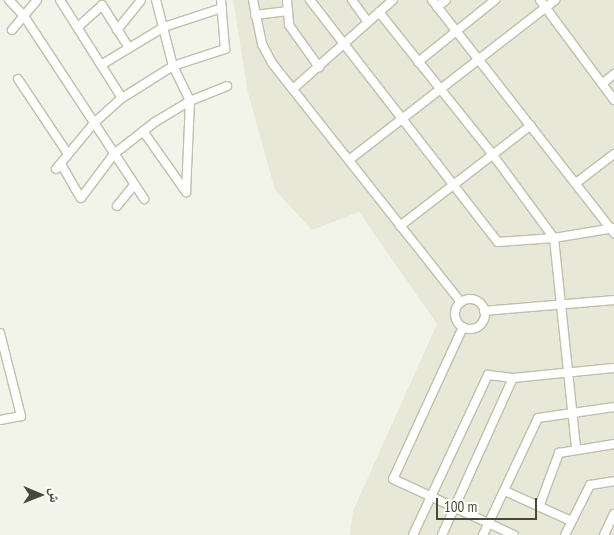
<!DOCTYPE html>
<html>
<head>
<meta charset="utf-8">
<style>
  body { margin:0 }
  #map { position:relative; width:614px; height:535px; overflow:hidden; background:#f3f4e9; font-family:"PT Sans Narrow","Noto Naskh Arabic",sans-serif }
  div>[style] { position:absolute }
  .residential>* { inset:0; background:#e7e8d7 }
  .roads { filter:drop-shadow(1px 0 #bec0ac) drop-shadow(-1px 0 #bec0ac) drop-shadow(0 1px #bec0ac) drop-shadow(0 -1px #bec0ac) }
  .minor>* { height:8px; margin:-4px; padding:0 4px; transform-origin:4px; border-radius:4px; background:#fff }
  .minor>.ring { margin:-4px; padding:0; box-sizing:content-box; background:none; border:8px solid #fff; border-radius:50% }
  span { translate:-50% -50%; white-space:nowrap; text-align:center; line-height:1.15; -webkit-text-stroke:4.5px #fff; paint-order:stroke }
  .north { position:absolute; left:15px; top:470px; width:50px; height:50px; -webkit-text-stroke:4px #fff; paint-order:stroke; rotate:91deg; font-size:14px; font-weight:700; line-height:20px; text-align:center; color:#484837 }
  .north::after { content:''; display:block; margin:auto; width:18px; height:22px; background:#484837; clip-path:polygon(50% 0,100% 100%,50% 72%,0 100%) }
  .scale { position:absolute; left:436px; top:498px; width:101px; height:22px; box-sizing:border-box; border:2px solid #484837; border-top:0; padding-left:6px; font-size:15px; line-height:18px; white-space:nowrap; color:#484837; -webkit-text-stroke:4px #fff; paint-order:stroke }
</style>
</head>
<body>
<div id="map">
  <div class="residential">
    <div style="clip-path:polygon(233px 0,614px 0,614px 535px,350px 535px,353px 511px,437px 324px,359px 212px,312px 230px,275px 190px,248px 93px)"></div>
  </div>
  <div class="roads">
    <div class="minor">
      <div style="left:9px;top:0;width:22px;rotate:47deg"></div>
      <div style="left:24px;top:16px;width:219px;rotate:56.7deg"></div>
      <div style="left:60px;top:0;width:116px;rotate:57.7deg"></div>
      <div style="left:156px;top:0;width:68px;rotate:75.6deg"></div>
      <div style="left:173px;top:66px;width:39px;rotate:64deg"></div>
      <div style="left:190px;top:101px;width:91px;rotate:92.5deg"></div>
      <div style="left:253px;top:0;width:45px;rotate:78.4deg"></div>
      <div style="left:262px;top:44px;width:21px;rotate:62deg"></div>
      <div style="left:272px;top:63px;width:305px;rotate:51.7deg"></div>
      <div style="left:287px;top:0;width:25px;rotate:85deg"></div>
      <div style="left:289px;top:25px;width:52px;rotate:54.5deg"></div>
      <div style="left:310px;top:0;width:306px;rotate:52.2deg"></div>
      <div style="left:498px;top:242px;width:56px;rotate:-4.1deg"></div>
      <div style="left:554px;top:238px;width:61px;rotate:-9.5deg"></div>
      <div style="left:352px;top:0;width:27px;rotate:54deg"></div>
      <div style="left:432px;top:0;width:296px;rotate:52deg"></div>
      <div style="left:540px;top:0;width:124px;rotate:53.5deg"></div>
      <div style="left:437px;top:7px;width:11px;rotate:-38deg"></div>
      <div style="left:379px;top:12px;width:183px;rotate:51.4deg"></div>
      <div style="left:493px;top:155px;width:103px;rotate:53.7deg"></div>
      <div style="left:554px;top:238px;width:211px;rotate:84deg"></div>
      <div style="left:255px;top:15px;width:33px;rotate:-7deg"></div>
      <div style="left:79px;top:26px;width:31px;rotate:-42deg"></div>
      <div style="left:102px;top:5px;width:51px;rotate:57.9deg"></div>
      <div style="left:12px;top:30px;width:39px;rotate:-50deg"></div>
      <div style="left:117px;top:30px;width:38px;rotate:-51deg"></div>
      <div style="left:418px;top:62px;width:99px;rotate:-38.8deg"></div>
      <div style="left:101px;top:65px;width:74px;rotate:-31.1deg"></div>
      <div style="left:164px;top:27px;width:61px;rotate:-18.1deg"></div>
      <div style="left:18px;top:79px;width:90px;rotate:56.3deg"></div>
      <div style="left:602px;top:84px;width:16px;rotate:-40deg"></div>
      <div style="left:294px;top:88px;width:132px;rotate:-41.6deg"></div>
      <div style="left:143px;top:131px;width:75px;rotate:54.8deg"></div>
      <div style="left:349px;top:160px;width:261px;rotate:-37.8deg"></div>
      <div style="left:61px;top:164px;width:39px;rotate:60deg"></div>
      <div style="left:81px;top:198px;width:55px;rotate:-53.1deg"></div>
      <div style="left:114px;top:154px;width:52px;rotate:-38deg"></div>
      <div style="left:155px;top:122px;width:41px;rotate:-31deg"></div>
      <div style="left:190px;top:101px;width:40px;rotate:-22deg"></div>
      <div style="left:56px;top:169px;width:60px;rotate:-50.4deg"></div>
      <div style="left:94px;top:123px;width:38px;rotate:-42deg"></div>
      <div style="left:122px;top:98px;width:60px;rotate:-32.1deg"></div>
      <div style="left:173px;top:66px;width:55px;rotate:-18.1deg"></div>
      <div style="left:225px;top:49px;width:49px;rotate:-94.7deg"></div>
      <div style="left:576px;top:183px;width:48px;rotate:-37.3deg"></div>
      <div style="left:117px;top:206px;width:27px;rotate:-51deg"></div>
      <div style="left:400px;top:226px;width:165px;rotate:-37.6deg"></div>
      <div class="ring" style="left:455px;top:299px;width:22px;height:22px"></div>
      <div style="left:484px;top:311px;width:130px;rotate:-4.8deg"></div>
      <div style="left:463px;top:327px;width:167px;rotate:114.7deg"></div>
      <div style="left:393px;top:479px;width:133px;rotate:24.8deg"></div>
      <div style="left:0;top:333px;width:86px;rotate:75.8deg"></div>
      <div style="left:21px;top:416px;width:21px;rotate:169deg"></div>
      <div style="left:505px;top:491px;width:72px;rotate:24.4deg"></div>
      <div style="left:539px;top:507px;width:58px;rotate:-69.7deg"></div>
      <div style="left:559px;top:453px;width:56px;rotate:-9.3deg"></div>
      <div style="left:413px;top:535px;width:177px;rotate:-64.9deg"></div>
      <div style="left:488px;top:375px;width:25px;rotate:7deg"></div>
      <div style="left:442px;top:535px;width:172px;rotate:-65.7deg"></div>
      <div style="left:513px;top:378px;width:101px;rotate:-5.7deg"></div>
      <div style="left:483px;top:535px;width:129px;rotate:-64.8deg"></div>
      <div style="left:538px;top:418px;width:77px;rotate:-8.2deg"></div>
      <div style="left:565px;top:535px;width:56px;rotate:-63.4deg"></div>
      <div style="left:590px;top:485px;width:24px;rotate:-9deg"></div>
      <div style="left:604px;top:535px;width:23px;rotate:-65deg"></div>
    </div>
  </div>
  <div class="north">ش</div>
  <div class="scale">100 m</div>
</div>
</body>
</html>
